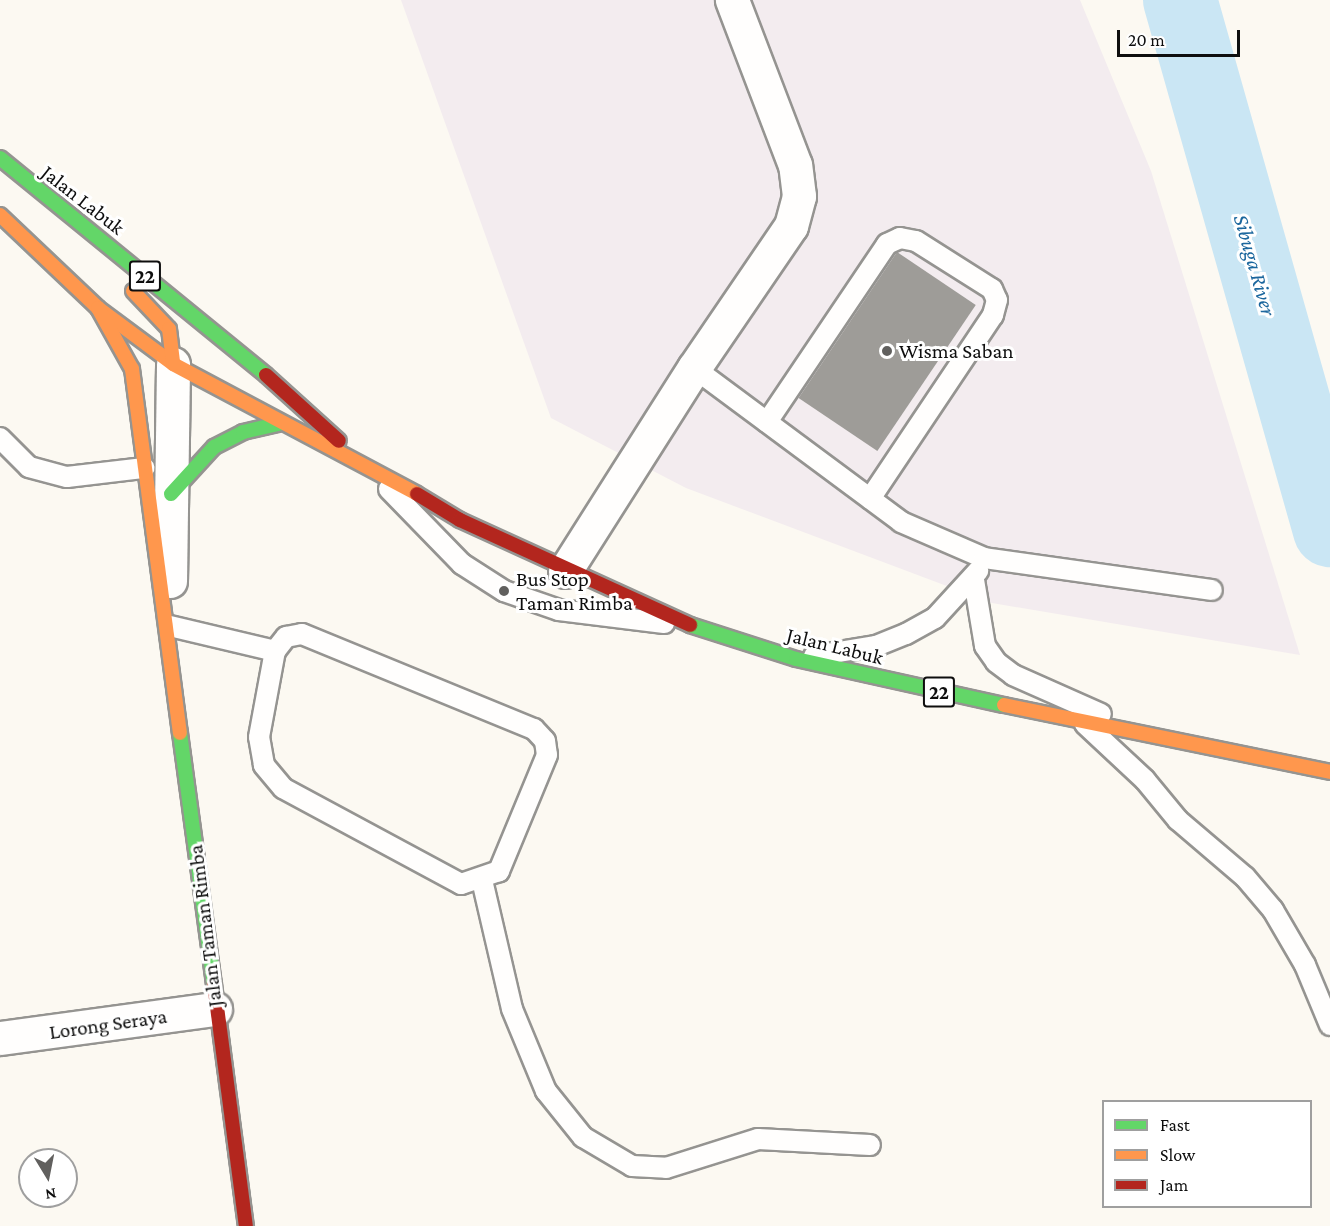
<!DOCTYPE html>
<html>
<head>
<meta charset="utf-8">
<style>
  body { margin:0 }
  #map { position:relative; width:1330px; height:1226px; overflow:hidden; background:#fcf9f2; font-family:"Crimson Pro",serif }
  div>[style] { position:absolute }
  .industrial>* { inset:0; background:#f3ecef }
  .river>* { height:74px; margin:-37px; padding:0 37px; transform-origin:37px; border-radius:37px; background:#cae6f4 }
  .building>* { inset:0; background:#9e9c98; transform-origin:0 0 }
  .roads { filter:drop-shadow(2px 0 #959491) drop-shadow(-2px 0 #959491) drop-shadow(0 2px #959491) drop-shadow(0 -2px #959491) }
  .lane>* { height:20px; margin:-10px; padding:0 10px; transform-origin:10px; border-radius:10px; background:#fffefd }
  .street>* { height:33px; margin:-16.5px; padding:0 16.5px; transform-origin:16.5px; border-radius:16.5px; background:#fffefd }
  .fast>* { height:14px; margin:-7px; padding:0 7px; transform-origin:7px; border-radius:7px; background:#63d668 }
  .slow>* { height:14px; margin:-7px; padding:0 7px; transform-origin:7px; border-radius:7px; background:#ff974d }
  .jam>* { height:14px; margin:-7px; padding:0 7px; transform-origin:7px; border-radius:7px; background:#b3261e }
  .dots>* { width:16px; height:16px; translate:-50% -50%; box-sizing:border-box; border:3px solid #fff; border-radius:50% }
  span { translate:-50% -50%; white-space:nowrap; text-align:center; line-height:1.15; -webkit-text-stroke:6px #fff; paint-order:stroke }
  .shield-label span { padding:2px 4px; background:#fff; border:2px solid; border-radius:4px; -webkit-text-stroke-width:0 }
  .shield-label { font-size:20px; color:#0e0e0e; font-weight:700 }
  .street-label { font-size:21px; color:#0e0e0e }
  .poi-label { font-size:21px; color:#0e0e0e }
  .left { translate:0 -50%; text-align:left }
  .water-label { font-size:22px; color:#1a669d; font-style:italic }
  .legend { position:absolute; left:1102px; top:1100px; width:210px; height:108px; box-sizing:border-box; background:#fff; border:2px solid #9f9f9f; margin:0; padding:8px 10px; list-style:none; font-size:18px; color:#0e0e0e }
  .legend li { display:flex; align-items:center; gap:12px; height:30px }
  .legend b { width:30px; border:2px solid #9f9f9f }
  .north { position:absolute; left:18px; top:1148px; width:60px; height:60px; box-sizing:border-box; background:#fff; border:2px solid #9f9f9f; border-radius:50%; rotate:170deg; font-size:16px; font-weight:700; line-height:24px; text-align:center; color:#0e0e0e }
  .north::after { content:''; display:block; margin:auto; width:21px; height:27px; background:#61605e; clip-path:polygon(50% 0,100% 100%,50% 72%,0 100%) }
  .scale { position:absolute; left:1117px; top:30px; width:123px; height:27px; box-sizing:border-box; border:3px solid #0e0e0e; border-top:0; padding-left:8px; font-size:18px; line-height:21px; white-space:nowrap; color:#0e0e0e; -webkit-text-stroke:4px #fff; paint-order:stroke }
</style>
</head>
<body>
<div id="map">
  <div class="industrial">
    <div style="clip-path:polygon(401px 0,1080px 0,1151px 171px,1300px 655px,992px 603px,686px 488px,551px 418px)"></div>
  </div>
  <div class="river">
    <div style="left:1180px;top:0;width:551px;rotate:74.2deg"></div>
  </div>
  <div class="building">
    <div style="left:897px;top:252px;width:95px;height:176px;rotate:34deg"></div>
  </div>
  <div class="roads">
    <div class="lane">
      <div style="left:694px;top:368px;width:258px;rotate:36.6deg"></div>
      <div style="left:901px;top:522px;width:90px;rotate:23.4deg"></div>
      <div style="left:984px;top:558px;width:230px;rotate:8deg"></div>
      <div style="left:767px;top:422px;width:215px;rotate:-56deg"></div>
      <div style="left:887px;top:244px;width:14px;rotate:-25deg"></div>
      <div style="left:900px;top:238px;width:16px;rotate:11deg"></div>
      <div style="left:916px;top:241px;width:90px;rotate:32.3deg"></div>
      <div style="left:992px;top:289px;width:12px;rotate:66deg"></div>
      <div style="left:997px;top:300px;width:16px;rotate:105deg"></div>
      <div style="left:993px;top:315px;width:221px;rotate:123.8deg"></div>
      <div style="left:0;top:438px;width:41px;rotate:45deg"></div>
      <div style="left:29px;top:467px;width:39px;rotate:15deg"></div>
      <div style="left:67px;top:477px;width:78px;rotate:-6.7deg"></div>
      <div style="left:389px;top:489px;width:105px;rotate:45.8deg"></div>
      <div style="left:462px;top:564px;width:50px;rotate:32.7deg"></div>
      <div style="left:504px;top:591px;width:58px;rotate:19.1deg"></div>
      <div style="left:559px;top:610px;width:106px;rotate:7.1deg"></div>
      <div style="left:974px;top:580px;width:67px;rotate:80.5deg"></div>
      <div style="left:985px;top:646px;width:19px;rotate:55deg"></div>
      <div style="left:996px;top:662px;width:21px;rotate:37deg"></div>
      <div style="left:1013px;top:675px;width:96px;rotate:23.9deg"></div>
      <div style="left:170px;top:626px;width:108px;rotate:13.4deg"></div>
      <div style="left:302px;top:634px;width:251px;rotate:22.3deg"></div>
      <div style="left:534px;top:729px;width:16px;rotate:47deg"></div>
      <div style="left:545px;top:741px;width:14px;rotate:82deg"></div>
      <div style="left:547px;top:755px;width:126px;rotate:112.5deg"></div>
      <div style="left:499px;top:871px;width:40px;rotate:161.1deg"></div>
      <div style="left:461px;top:884px;width:202px;rotate:-151.7deg"></div>
      <div style="left:283px;top:788px;width:30px;rotate:-130deg"></div>
      <div style="left:264px;top:765px;width:28px;rotate:-100deg"></div>
      <div style="left:259px;top:737px;width:87px;rotate:-79.5deg"></div>
      <div style="left:275px;top:651px;width:18px;rotate:-52deg"></div>
      <div style="left:286px;top:637px;width:16px;rotate:-11deg"></div>
      <div style="left:814px;top:656px;width:63px;rotate:-9.2deg"></div>
      <div style="left:876px;top:646px;width:32px;rotate:-22deg"></div>
      <div style="left:906px;top:634px;width:33px;rotate:-29deg"></div>
      <div style="left:935px;top:618px;width:64px;rotate:-47.5deg"></div>
      <div style="left:1085px;top:724px;width:82px;rotate:43deg"></div>
      <div style="left:1145px;top:780px;width:52px;rotate:50.5deg"></div>
      <div style="left:1178px;top:820px;width:88px;rotate:40.4deg"></div>
      <div style="left:1245px;top:877px;width:43px;rotate:49.7deg"></div>
      <div style="left:1273px;top:910px;width:64px;rotate:59.8deg"></div>
      <div style="left:1305px;top:965px;width:65px;rotate:67.4deg"></div>
      <div style="left:482px;top:880px;width:132px;rotate:76.9deg"></div>
      <div style="left:512px;top:1009px;width:89px;rotate:67.5deg"></div>
      <div style="left:546px;top:1091px;width:59px;rotate:51.2deg"></div>
      <div style="left:583px;top:1137px;width:57px;rotate:30.6deg"></div>
      <div style="left:632px;top:1166px;width:34px;rotate:3deg"></div>
      <div style="left:666px;top:1168px;width:96px;rotate:-17.5deg"></div>
      <div style="left:758px;top:1139px;width:112px;rotate:3.1deg"></div>
    </div>
    <div class="street">
      <div style="left:565px;top:571px;width:241px;rotate:-57.6deg"></div>
      <div style="left:694px;top:368px;width:172px;rotate:-55.7deg"></div>
      <div style="left:791px;top:226px;width:31px;rotate:-75deg"></div>
      <div style="left:799px;top:196px;width:31px;rotate:-97deg"></div>
      <div style="left:795px;top:165px;width:177px;rotate:-110.9deg"></div>
      <div style="left:170px;top:581px;width:217px;rotate:-89.2deg"></div>
      <div style="left:0;top:1038px;width:217px;rotate:-7.7deg"></div>
    </div>
    <div class="fast">
      <div style="left:0;top:158px;width:343px;rotate:39.2deg"></div>
      <div style="left:171px;top:494px;width:64px;rotate:-47.5deg"></div>
      <div style="left:214px;top:447px;width:33px;rotate:-27deg"></div>
      <div style="left:243px;top:432px;width:36px;rotate:-13deg"></div>
      <div style="left:690px;top:625px;width:111px;rotate:17.8deg"></div>
      <div style="left:796px;top:659px;width:213px;rotate:12.5deg"></div>
      <div style="left:180px;top:733px;width:253px;rotate:82.3deg"></div>
    </div>
    <div class="slow">
      <div style="left:0;top:215px;width:135px;rotate:43.5deg"></div>
      <div style="left:98px;top:308px;width:94px;rotate:36.7deg"></div>
      <div style="left:173px;top:364px;width:276px;rotate:28deg"></div>
      <div style="left:133px;top:291px;width:52px;rotate:46.5deg"></div>
      <div style="left:169px;top:329px;width:35px;rotate:83deg"></div>
      <div style="left:98px;top:308px;width:70px;rotate:60.9deg"></div>
      <div style="left:132px;top:369px;width:367px;rotate:82.5deg"></div>
      <div style="left:1004px;top:705px;width:333px;rotate:11.6deg"></div>
    </div>
    <div class="jam">
      <div style="left:266px;top:375px;width:98px;rotate:42.1deg"></div>
      <div style="left:417px;top:494px;width:50px;rotate:31.2deg"></div>
      <div style="left:460px;top:520px;width:253px;rotate:24.5deg"></div>
      <div style="left:214px;top:984px;width:244px;rotate:82.5deg"></div>
    </div>
  </div>
  <div class="dots">
    <div style="left:887px;top:351px;background:#61605e"></div>
    <div style="left:504px;top:591px;background:#61605e"></div>
  </div>
  <div class="shield-label">
    <span style="left:145px;top:276px">22</span>
    <span style="left:939px;top:692px">22</span>
  </div>
  <div class="street-label">
    <span style="left:83px;top:200px;rotate:38deg">Jalan Labuk</span>
    <span style="left:835px;top:646px;rotate:14deg">Jalan Labuk</span>
    <span style="left:205px;top:926px;rotate:-97deg">Jalan Taman Rimba</span>
    <span style="left:108px;top:1024px;rotate:-8deg">Lorong Seraya</span>
  </div>
  <div class="poi-label">
    <span class="left" style="left:899px;top:351px">Wisma Saban</span>
    <span class="left" style="left:516px;top:591px">Bus Stop<br>Taman Rimba</span>
  </div>
  <div class="water-label">
    <span style="left:1255px;top:265px;rotate:74deg">Sibuga River</span>
  </div>
  <ul class="legend">
  <li><b style="height:8px;background:#63d668"></b>Fast</li>
  <li><b style="height:8px;background:#ff974d"></b>Slow</li>
  <li><b style="height:8px;background:#b3261e"></b>Jam</li>
  </ul>
  <div class="north">N</div>
  <div class="scale">20 m</div>
</div>
</body>
</html>
